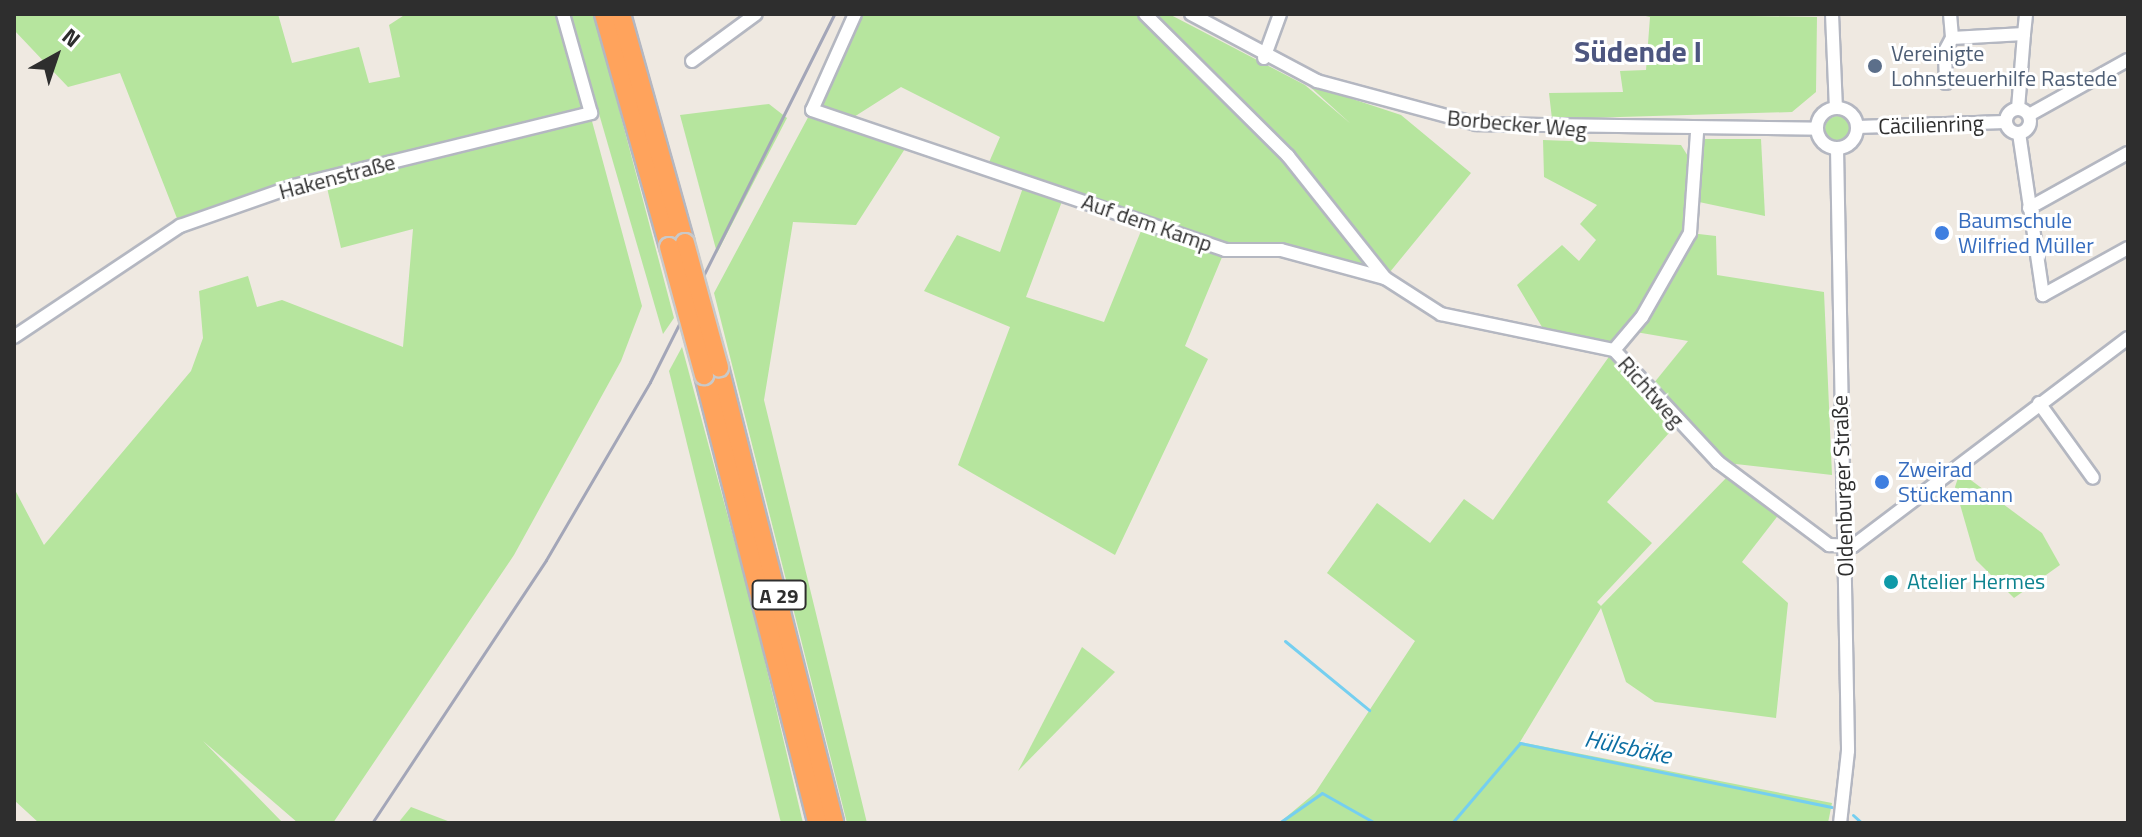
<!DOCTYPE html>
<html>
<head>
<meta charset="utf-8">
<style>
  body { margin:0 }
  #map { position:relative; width:2142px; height:837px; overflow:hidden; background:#efe9e1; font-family:"Titillium Web",sans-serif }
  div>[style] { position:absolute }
  .green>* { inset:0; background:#b6e59e }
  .round { border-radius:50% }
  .stream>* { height:3px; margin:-1.5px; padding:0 1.5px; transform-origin:1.5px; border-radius:1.5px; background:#75cff0 }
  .roads { filter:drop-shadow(2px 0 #b4b7c1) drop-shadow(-2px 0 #b4b7c1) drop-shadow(0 2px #b4b7c1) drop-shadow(0 -2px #b4b7c1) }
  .minor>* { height:12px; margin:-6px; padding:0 6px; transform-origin:6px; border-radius:6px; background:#fff }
  .minor>.ring { margin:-6px; padding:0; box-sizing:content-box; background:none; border:12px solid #fff; border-radius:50% }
  .highway>* { height:18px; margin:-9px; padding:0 9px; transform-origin:9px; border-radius:9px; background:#ffa35c }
  .rail>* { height:3px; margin:-1.5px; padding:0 1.5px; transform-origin:1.5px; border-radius:1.5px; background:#a3a6b8 }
  .bridges { filter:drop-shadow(2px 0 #c9c9c9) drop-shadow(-2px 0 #c9c9c9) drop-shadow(0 2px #c9c9c9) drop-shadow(0 -2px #c9c9c9) }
  .highway-bridge>* { height:18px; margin:-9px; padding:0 9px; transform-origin:9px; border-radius:9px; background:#ffa35c }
  .dots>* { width:22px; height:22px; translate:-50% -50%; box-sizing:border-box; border:4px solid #fff; border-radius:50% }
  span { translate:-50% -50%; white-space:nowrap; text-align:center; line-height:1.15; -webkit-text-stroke:6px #fff; paint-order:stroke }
  .shield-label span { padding:2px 6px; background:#fff; border:2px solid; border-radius:6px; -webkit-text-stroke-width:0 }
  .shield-label { font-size:20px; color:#2e2e2e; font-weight:700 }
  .service-label { font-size:22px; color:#4e5e75 }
  .left { translate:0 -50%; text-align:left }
  .street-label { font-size:22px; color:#2e2e2e }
  .shop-label { font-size:22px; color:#366cbe }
  .culture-label { font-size:22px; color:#0d838f }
  .water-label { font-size:24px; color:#0d6fa3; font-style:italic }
  .district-label { font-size:30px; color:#4d5680; font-weight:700 }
  .frame { position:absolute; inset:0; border:16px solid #2e2e2e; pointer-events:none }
  .north { position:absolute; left:16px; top:16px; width:80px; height:80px; -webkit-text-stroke:6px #fff; paint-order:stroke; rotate:40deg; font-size:22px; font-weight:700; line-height:32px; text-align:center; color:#2e2e2e }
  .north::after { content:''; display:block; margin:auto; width:28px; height:36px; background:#2e2e2e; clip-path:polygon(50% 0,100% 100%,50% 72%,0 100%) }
</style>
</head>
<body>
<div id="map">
  <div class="green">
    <div style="clip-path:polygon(14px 14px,278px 14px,292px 63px,359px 47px,369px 83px,400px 77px,389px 25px,406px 14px,563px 14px,642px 306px,621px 361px,514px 555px,333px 823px,298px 823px,203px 741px,283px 823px,39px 823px,14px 800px,14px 488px,44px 545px,191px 371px,203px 338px,199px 291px,248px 276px,257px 307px,282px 300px,403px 347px,413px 229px,341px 248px,325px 179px,180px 226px,120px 73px,68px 87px,14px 30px)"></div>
    <div style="clip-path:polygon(570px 14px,594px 14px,674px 318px,663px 334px)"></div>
    <div style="clip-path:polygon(853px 14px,1169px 14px,1305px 85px,1351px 124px,1307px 84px,1401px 115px,1471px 173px,1385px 278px,1281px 250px,1225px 250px,1185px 346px,1208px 359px,1115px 555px,958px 465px,1010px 327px,924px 291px,957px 235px,1000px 252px,1025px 182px,1064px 196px,1026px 297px,1104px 322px,1143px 226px,1211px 245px,987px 167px,1000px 137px,901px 87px,846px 122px,908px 144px,856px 225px,793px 222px,764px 400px,867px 823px,847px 823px,714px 293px,812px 110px)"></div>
    <div style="clip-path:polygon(1637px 14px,1817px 17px,1816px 92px,1792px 112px,1552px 119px,1549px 93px,1623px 92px,1620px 71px,1646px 70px,1650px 17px)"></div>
    <div style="clip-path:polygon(769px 104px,787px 118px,717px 253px,680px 115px)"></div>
    <div class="round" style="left:1825px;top:116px;width:26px;height:26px"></div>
    <div style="clip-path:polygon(1702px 139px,1761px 139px,1765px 216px,1699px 202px)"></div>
    <div style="clip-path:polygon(evenodd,1543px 140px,1681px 145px,1691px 161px,1690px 233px,1716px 236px,1717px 275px,1824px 292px,1832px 475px,1718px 462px,1678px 423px,1607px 502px,1652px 543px,1597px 602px,1601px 606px,1729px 475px,1780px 513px,1742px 562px,1788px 603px,1776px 718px,1655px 702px,1626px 682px,1601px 608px,1520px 742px,1832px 803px,1828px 823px,1279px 823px,1315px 793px,1415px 641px,1327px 573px,1377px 503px,1430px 543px,1464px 499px,1493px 520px,1613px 351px,1548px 337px,1517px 285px,1562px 245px,1579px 261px,1596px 240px,1580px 224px,1597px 205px,1544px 177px,1543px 140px,1630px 331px,1688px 341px,1649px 389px,1614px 350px,1630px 331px)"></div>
    <div style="clip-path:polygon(682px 347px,751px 602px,803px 823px,781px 823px,669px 371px)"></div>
    <div style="clip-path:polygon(1960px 472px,2042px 533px,2060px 565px,2014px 598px,1976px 560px,1955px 487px)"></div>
    <div style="clip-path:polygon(1082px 647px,1115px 672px,1018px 771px)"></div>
    <div style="clip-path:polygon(411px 807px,453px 823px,398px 823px)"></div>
  </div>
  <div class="stream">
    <div style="left:1285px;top:641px;width:109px;rotate:39.4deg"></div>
    <div style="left:1853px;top:815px;width:12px;rotate:42deg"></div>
    <div style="left:1279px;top:823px;width:52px;rotate:-34.9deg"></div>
    <div style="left:1322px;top:793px;width:61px;rotate:29.5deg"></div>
    <div style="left:1452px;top:823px;width:105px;rotate:-49.6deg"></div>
    <div style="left:1520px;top:743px;width:318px;rotate:11.6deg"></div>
  </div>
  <div class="roads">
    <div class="minor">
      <div style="left:855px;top:14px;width:105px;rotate:114.1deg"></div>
      <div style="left:812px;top:110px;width:436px;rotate:18.7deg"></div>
      <div style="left:1225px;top:250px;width:56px"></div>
      <div style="left:1281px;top:250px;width:108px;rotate:15.1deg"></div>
      <div style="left:1385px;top:278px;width:67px;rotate:32.7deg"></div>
      <div style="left:1441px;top:314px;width:177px;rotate:11.8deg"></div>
      <div style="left:1614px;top:350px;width:153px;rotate:47.1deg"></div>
      <div style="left:1718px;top:462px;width:139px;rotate:36.8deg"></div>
      <div style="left:1829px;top:545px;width:24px;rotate:2deg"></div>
      <div style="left:1853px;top:546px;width:345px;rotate:-37.1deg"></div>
      <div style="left:1145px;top:14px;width:202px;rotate:44.8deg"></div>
      <div style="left:1288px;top:156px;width:156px;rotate:51.5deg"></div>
      <div style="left:1191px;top:14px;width:143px;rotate:28deg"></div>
      <div style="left:1317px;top:81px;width:165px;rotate:15.1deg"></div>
      <div style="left:1476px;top:124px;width:341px;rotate:0.8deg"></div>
      <div style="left:1832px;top:14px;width:94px;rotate:87.6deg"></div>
      <div style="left:1950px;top:14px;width:24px;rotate:85deg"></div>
      <div style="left:2024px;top:34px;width:20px;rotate:-84deg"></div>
      <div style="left:1264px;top:58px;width:47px;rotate:-70deg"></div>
      <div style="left:692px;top:61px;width:79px;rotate:-36.3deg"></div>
      <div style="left:1946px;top:83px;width:32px;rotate:-92deg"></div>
      <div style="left:1945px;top:51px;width:15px;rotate:-62deg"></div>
      <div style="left:1952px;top:38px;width:72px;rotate:-3.2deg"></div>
      <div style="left:2024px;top:34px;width:74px;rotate:94.6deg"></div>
      <div class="ring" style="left:1817px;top:108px;width:28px;height:28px"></div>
      <div class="ring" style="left:2006px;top:109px;width:12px;height:12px"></div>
      <div style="left:2029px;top:115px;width:113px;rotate:-29.1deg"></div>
      <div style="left:1857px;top:127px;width:148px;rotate:-1.9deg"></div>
      <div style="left:2019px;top:133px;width:164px;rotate:81.6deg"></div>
      <div style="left:2043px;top:295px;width:97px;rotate:-28.9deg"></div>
      <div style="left:1837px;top:148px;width:603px;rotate:88.95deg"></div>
      <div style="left:1848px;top:751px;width:72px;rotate:96.3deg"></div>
      <div style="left:2029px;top:208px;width:113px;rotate:-29.1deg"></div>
      <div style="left:14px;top:337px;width:200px;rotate:-33.8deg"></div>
      <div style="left:180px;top:226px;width:121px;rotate:-19.3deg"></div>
      <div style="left:294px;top:186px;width:306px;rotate:-13.8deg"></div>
      <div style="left:591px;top:113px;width:103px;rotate:-105.8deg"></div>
      <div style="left:1614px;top:350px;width:43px;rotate:-49.7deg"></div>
      <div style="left:1642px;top:317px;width:97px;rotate:-60.3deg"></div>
      <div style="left:1690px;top:233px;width:101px;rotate:-86deg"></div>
      <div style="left:2039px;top:403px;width:92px;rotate:54.2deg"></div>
    </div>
    <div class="highway">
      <div style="left:604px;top:14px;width:242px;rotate:74.4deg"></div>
      <div style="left:621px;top:14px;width:238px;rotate:74.4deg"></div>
      <div style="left:719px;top:367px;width:470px;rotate:75.8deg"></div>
      <div style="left:704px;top:375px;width:462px;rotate:75.8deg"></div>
    </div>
  </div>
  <div class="rail">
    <div style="left:372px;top:823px;width:315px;rotate:-56.5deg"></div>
    <div style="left:546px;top:560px;width:206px;rotate:-59.7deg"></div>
    <div style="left:650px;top:382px;width:411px;rotate:-63.4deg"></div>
  </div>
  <div class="bridges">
    <div class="highway-bridge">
      <div style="left:685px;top:243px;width:129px;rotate:74.7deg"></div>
      <div style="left:669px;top:247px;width:133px;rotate:74.7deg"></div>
    </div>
  </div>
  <div class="dots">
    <div style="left:1875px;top:66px;background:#5c6f8a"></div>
    <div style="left:1942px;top:233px;background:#3f7fe0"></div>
    <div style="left:1882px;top:482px;background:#3f7fe0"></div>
    <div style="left:1891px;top:582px;background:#0f9aa8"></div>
  </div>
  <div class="shield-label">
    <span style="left:779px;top:595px">A 29</span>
  </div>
  <div class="service-label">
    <span class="left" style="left:1891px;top:66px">Vereinigte<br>Lohnsteuerhilfe Rastede</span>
  </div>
  <div class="street-label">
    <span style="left:1517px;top:124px;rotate:5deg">Borbecker Weg</span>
    <span style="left:1931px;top:125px;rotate:-2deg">Cäcilienring</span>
    <span style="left:337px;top:177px;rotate:-15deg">Hakenstraße</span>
    <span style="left:1147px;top:223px;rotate:19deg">Auf dem Kamp</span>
    <span style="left:1651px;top:392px;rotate:48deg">Richtweg</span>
    <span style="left:1843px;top:486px;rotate:-92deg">Oldenburger Straße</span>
  </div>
  <div class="shop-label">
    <span class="left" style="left:1958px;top:233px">Baumschule<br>Wilfried Müller</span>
    <span class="left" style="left:1898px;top:482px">Zweirad<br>Stückemann</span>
  </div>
  <div class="culture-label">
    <span class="left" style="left:1907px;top:582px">Atelier Hermes</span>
  </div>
  <div class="water-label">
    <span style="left:1628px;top:747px;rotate:12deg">Hülsbäke</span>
  </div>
  <div class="district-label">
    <span style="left:1638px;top:51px">Südende I</span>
  </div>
  <div class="frame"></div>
  <div class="north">N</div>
</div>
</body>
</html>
